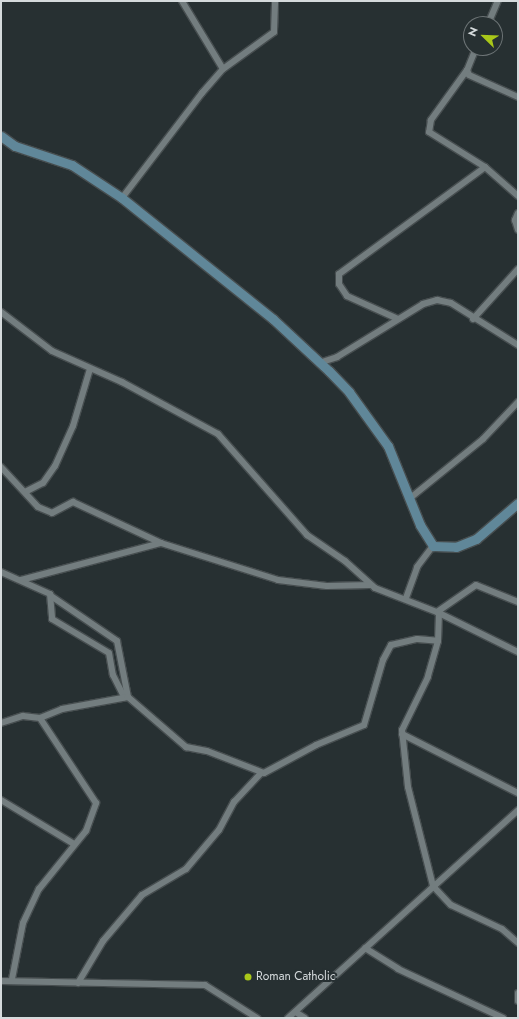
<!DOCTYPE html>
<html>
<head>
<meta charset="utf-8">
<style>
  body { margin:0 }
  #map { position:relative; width:519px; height:1019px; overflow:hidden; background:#273032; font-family:Jost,sans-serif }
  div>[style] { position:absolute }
  .roads { filter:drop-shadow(1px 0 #474e50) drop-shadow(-1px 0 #474e50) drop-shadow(0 1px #474e50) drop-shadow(0 -1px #474e50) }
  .street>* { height:6px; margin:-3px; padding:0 3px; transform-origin:3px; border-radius:3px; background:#737d7f }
  .secondary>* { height:9px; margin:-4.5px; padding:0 4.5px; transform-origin:4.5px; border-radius:4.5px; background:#608799 }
  .dots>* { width:11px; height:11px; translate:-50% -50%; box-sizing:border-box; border:2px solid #273032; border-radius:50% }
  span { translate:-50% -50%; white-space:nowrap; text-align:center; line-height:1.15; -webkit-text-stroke:4px #273032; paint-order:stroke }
  .poi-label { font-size:12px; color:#d5dadc }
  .left { translate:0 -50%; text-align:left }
  .frame { position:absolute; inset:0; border:2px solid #d5dadc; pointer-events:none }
  .north { position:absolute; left:463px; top:16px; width:40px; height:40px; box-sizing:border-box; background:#273032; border:1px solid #6d7476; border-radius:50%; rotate:293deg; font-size:11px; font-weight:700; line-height:16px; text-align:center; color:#d5dadc }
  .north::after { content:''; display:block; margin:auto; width:14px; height:18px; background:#a9c719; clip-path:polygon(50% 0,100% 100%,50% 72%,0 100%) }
</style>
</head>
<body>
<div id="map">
  <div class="roads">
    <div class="street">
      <div style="left:182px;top:1px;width:79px;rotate:58.9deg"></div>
      <div style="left:488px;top:24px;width:25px;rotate:-67deg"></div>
      <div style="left:476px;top:48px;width:24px;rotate:112deg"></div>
      <div style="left:467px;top:70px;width:5px;rotate:68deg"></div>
      <div style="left:469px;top:75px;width:54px;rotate:24.2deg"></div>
      <div style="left:467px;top:70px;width:62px;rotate:125.8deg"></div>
      <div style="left:431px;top:120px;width:12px;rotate:99deg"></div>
      <div style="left:429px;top:132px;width:66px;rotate:32deg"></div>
      <div style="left:485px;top:167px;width:44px;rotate:41.3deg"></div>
      <div style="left:122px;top:198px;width:132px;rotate:-52.7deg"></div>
      <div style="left:202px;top:93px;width:32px;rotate:-49deg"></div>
      <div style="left:223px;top:69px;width:63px;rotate:-36deg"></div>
      <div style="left:274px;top:32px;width:31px;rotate:-88deg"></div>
      <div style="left:518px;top:213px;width:8px;rotate:113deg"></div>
      <div style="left:515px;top:220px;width:10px;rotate:73deg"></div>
      <div style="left:1px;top:312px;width:64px;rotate:37.4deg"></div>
      <div style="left:52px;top:351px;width:77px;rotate:23.9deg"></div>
      <div style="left:122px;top:382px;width:109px;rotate:28.4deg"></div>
      <div style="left:218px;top:434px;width:135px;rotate:48.6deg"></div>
      <div style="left:307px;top:535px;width:46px;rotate:34.4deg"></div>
      <div style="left:345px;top:561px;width:40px;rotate:42deg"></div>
      <div style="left:375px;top:588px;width:69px;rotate:21.3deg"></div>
      <div style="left:439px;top:613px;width:88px;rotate:26.3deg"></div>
      <div style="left:398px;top:319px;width:56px;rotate:-155.7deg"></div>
      <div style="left:347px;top:296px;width:14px;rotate:-124deg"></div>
      <div style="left:339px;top:284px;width:10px;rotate:-90deg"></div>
      <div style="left:339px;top:274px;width:181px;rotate:-36.2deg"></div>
      <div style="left:473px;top:319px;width:67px;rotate:-48deg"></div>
      <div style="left:319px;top:363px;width:19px;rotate:-18deg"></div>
      <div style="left:337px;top:357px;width:101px;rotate:-31.6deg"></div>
      <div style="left:423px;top:304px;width:15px;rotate:-16deg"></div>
      <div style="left:437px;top:300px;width:14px;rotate:12deg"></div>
      <div style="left:451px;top:303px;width:79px;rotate:32.1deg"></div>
      <div style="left:1px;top:467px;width:54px;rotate:47.2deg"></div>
      <div style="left:38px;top:507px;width:15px;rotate:23deg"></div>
      <div style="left:52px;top:513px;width:24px;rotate:-28deg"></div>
      <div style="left:73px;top:502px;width:97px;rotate:25deg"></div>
      <div style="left:161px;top:543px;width:123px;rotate:17.5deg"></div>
      <div style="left:278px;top:580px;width:49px;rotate:7deg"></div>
      <div style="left:327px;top:586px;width:43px;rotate:-1.3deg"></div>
      <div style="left:25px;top:492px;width:20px;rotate:-27deg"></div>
      <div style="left:43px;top:483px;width:21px;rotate:-55deg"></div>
      <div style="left:55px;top:466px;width:44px;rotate:-65.8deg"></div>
      <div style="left:73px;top:426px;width:59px;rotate:-73.4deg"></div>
      <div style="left:409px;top:499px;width:95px;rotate:-39deg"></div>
      <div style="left:483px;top:439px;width:51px;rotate:-46.6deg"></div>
      <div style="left:1px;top:572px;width:54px;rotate:24.2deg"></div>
      <div style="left:50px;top:594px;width:25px;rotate:85deg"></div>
      <div style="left:52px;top:619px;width:66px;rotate:30.8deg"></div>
      <div style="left:109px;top:653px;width:22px;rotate:80deg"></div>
      <div style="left:113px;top:675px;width:25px;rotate:63deg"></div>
      <div style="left:21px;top:580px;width:145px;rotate:-14.8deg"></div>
      <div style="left:51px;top:596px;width:80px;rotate:34.3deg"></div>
      <div style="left:117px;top:641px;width:57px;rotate:78.9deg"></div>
      <div style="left:406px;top:598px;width:33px;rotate:-70deg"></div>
      <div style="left:417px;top:567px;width:26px;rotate:-53deg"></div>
      <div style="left:437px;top:612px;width:47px;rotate:-34.7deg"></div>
      <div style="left:476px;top:585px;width:45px;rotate:22deg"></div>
      <div style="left:439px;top:613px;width:28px;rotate:92deg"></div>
      <div style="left:438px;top:641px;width:37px;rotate:106deg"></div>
      <div style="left:428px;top:677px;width:59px;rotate:116.1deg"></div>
      <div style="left:402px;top:730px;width:57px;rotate:84deg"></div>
      <div style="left:408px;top:787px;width:102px;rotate:75.8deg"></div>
      <div style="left:433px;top:886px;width:26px;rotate:47deg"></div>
      <div style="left:451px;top:905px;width:56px;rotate:25.2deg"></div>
      <div style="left:502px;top:929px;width:21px;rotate:41deg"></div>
      <div style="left:1px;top:723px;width:23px;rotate:-18deg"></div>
      <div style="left:23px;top:716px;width:17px;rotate:7deg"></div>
      <div style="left:402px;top:734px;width:130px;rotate:27deg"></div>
      <div style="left:1px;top:800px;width:85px;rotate:31.1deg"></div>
      <div style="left:365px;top:948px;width:39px;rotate:32deg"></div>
      <div style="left:398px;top:969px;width:116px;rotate:25deg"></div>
      <div style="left:12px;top:979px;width:57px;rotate:-78.9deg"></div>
      <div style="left:23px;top:923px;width:38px;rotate:-65deg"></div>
      <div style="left:39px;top:889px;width:75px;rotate:-51deg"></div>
      <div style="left:86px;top:831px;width:30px;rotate:-70deg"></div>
      <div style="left:96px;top:803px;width:102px;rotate:-123.4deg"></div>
      <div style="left:40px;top:718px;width:24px;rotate:-22deg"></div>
      <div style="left:62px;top:709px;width:67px;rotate:-10.3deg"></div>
      <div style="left:128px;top:697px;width:77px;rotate:40.8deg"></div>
      <div style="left:186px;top:747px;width:21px;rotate:11deg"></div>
      <div style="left:207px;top:751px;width:61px;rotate:21.1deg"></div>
      <div style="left:264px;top:773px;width:59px;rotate:-28.3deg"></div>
      <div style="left:316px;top:745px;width:52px;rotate:-22.6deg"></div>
      <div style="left:364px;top:725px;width:68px;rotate:-73.7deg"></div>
      <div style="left:383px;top:660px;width:17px;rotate:-62deg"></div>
      <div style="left:391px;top:645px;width:27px;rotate:-13deg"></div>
      <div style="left:417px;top:639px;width:21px;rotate:5deg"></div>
      <div style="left:1px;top:981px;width:204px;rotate:1.1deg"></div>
      <div style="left:205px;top:985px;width:62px;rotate:32.4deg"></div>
      <div style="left:78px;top:983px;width:49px;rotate:-59.2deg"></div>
      <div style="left:103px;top:941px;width:60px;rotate:-49.7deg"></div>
      <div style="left:142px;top:895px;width:51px;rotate:-30.6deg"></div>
      <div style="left:186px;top:869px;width:51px;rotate:-49.8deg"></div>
      <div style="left:219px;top:830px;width:32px;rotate:-62deg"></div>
      <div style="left:234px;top:802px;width:38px;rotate:-47deg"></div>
      <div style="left:518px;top:993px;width:8px;rotate:90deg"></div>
      <div style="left:297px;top:1013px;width:9px;rotate:32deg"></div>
      <div style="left:288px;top:1018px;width:310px;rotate:-42.1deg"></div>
    </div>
    <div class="secondary">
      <div style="left:1px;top:136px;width:17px;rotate:36deg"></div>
      <div style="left:15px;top:146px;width:60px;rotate:18.4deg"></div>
      <div style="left:72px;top:165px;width:60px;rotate:33.4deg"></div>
      <div style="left:122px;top:198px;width:193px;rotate:38.7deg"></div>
      <div style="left:273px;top:319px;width:76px;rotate:42.9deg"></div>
      <div style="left:329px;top:371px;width:29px;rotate:46deg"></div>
      <div style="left:349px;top:392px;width:67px;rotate:54.2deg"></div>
      <div style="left:388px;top:446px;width:85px;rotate:67.9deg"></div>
      <div style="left:420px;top:525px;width:25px;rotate:58deg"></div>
      <div style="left:433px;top:546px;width:23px;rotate:2deg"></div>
      <div style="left:456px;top:547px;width:22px;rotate:-22deg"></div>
      <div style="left:476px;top:539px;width:55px;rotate:-40.6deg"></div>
    </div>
  </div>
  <div class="dots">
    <div style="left:248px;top:977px;background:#a9c719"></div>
  </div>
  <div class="poi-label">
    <span class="left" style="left:256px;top:977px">Roman Catholic</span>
  </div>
  <div class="frame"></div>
  <div class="north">N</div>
</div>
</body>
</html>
